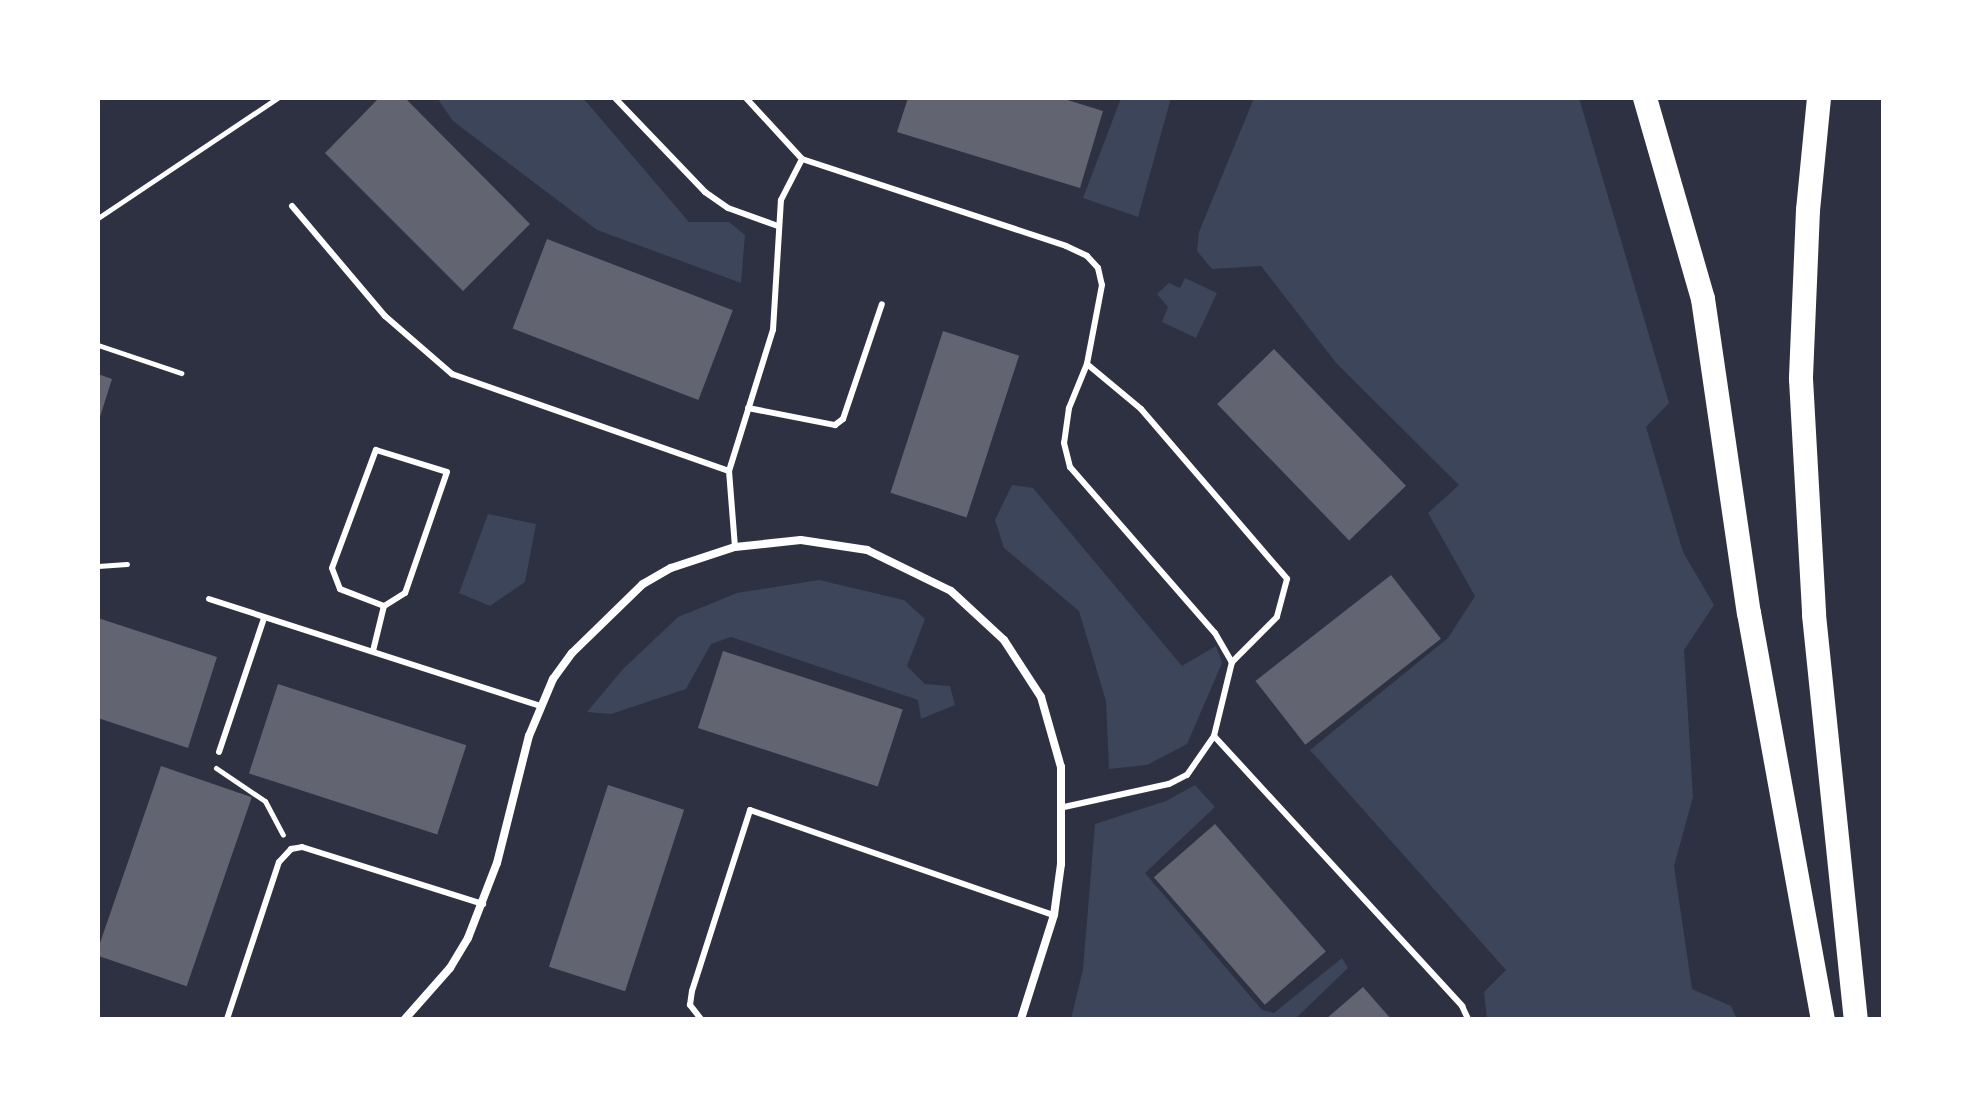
<!DOCTYPE html>
<html>
<head>
<meta charset="utf-8">
<style>
  body { margin:0 }
  #map { position:relative; width:1981px; height:1117px; overflow:hidden; background:#2d3142; font-family:Bitter,serif }
  div>[style] { position:absolute }
  .green>* { inset:0; background:#3c4559 }
  .building>* { inset:0; background:#626471; transform-origin:0 0 }
  .path>* { height:5px; margin:-2.5px; padding:0 2.5px; transform-origin:2.5px; border-radius:2.5px; background:#fff }
  .service>* { height:6px; margin:-3px; padding:0 3px; transform-origin:3px; border-radius:3px; background:#fff }
  .minor>* { height:8px; margin:-4px; padding:0 4px; transform-origin:4px; border-radius:4px; background:#fff }
  .motorway>* { height:24px; margin:-12px; padding:0 12px; transform-origin:12px; border-radius:12px; background:#fff }
  span { translate:-50% -50%; white-space:nowrap; text-align:center; line-height:1.15; -webkit-text-stroke:8px #fff; paint-order:stroke }
  .frame { position:absolute; inset:0; border:100px solid #fff; pointer-events:none }
</style>
</head>
<body>
<div id="map">
  <div class="green">
    <div style="clip-path:polygon(437px 98px,583px 98px,689px 222px,729px 222px,745px 235px,741px 283px,597px 230px,453px 121px)"></div>
    <div style="clip-path:polygon(1121px 98px,1171px 98px,1138px 217px,1083px 198px)"></div>
    <div style="clip-path:polygon(1254px 98px,1579px 98px,1669px 403px,1646px 427px,1683px 552px,1714px 605px,1684px 650px,1693px 797px,1674px 866px,1692px 989px,1731px 1006px,1737px 1019px,1487px 1019px,1484px 992px,1506px 970px,1310px 750px,1448px 638px,1475px 596px,1428px 513px,1459px 485px,1337px 364px,1261px 266px,1212px 269px,1197px 251px,1199px 232px)"></div>
    <div style="clip-path:polygon(1185px 278px,1217px 293px,1196px 338px,1162px 322px,1168px 307px,1157px 294px,1169px 283px,1180px 288px)"></div>
    <div style="clip-path:polygon(1012px 485px,1033px 488px,1182px 666px,1216px 646px,1222px 663px,1187px 744px,1147px 765px,1109px 769px,1106px 701px,1079px 611px,1004px 548px,995px 520px)"></div>
    <div style="clip-path:polygon(488px 514px,536px 524px,525px 582px,490px 606px,459px 593px)"></div>
    <div style="clip-path:polygon(819px 580px,904px 600px,925px 619px,907px 666px,925px 684px,950px 686px,955px 705px,921px 719px,918px 700px,731px 637px,711px 644px,686px 689px,611px 714px,587px 712px,623px 669px,678px 617px,737px 593px)"></div>
    <div style="clip-path:polygon(1195px 785px,1215px 807px,1145px 873px,1262px 1010px,1274px 1013px,1342px 958px,1348px 968px,1295px 1019px,1071px 1019px,1083px 969px,1095px 824px,1166px 801px)"></div>
  </div>
  <div class="building">
    <div style="clip-path:polygon(379px 98px,405px 98px,530px 224px,463px 291px,325px 153px)"></div>
    <div style="clip-path:polygon(908px 98px,1061px 98px,1103px 111px,1080px 188px,897px 132px)"></div>
    <div style="left:547px;top:239px;width:199px;height:96px;rotate:21deg"></div>
    <div style="left:943px;top:331px;width:80px;height:170px;rotate:18deg"></div>
    <div style="left:1274px;top:349px;width:190px;height:79px;rotate:46deg"></div>
    <div style="clip-path:polygon(98px 374px,112px 379px,99px 420px,98px 420px)"></div>
    <div style="left:1391px;top:575px;width:81px;height:172px;rotate:52deg"></div>
    <div style="clip-path:polygon(98px 618px,217px 657px,188px 748px,98px 718px)"></div>
    <div style="left:723px;top:651px;width:189px;height:81px;rotate:18deg"></div>
    <div style="left:278px;top:684px;width:198px;height:94px;rotate:18deg"></div>
    <div style="left:161px;top:766px;width:96px;height:200px;rotate:19deg"></div>
    <div style="left:608px;top:785px;width:80px;height:191px;rotate:18deg"></div>
    <div style="left:1215px;top:824px;width:169px;height:81px;rotate:49deg"></div>
    <div style="clip-path:polygon(1363px 987px,1391px 1019px,1326px 1019px)"></div>
  </div>
  <div class="path">
    <div style="left:98px;top:218px;width:216px;rotate:-33.8deg"></div>
    <div style="left:98px;top:345px;width:88px;rotate:18.6deg"></div>
    <div style="left:98px;top:566px;width:29px;rotate:-4deg"></div>
    <div style="left:216px;top:768px;width:59px;rotate:34deg"></div>
    <div style="left:265px;top:801px;width:38px;rotate:62deg"></div>
  </div>
  <div class="service">
    <div style="left:615px;top:98px;width:130px;rotate:46.2deg"></div>
    <div style="left:705px;top:192px;width:28px;rotate:35deg"></div>
    <div style="left:728px;top:208px;width:53px;rotate:19.8deg"></div>
    <div style="left:746px;top:98px;width:83px;rotate:47.4deg"></div>
    <div style="left:802px;top:159px;width:278px;rotate:18.2deg"></div>
    <div style="left:1066px;top:246px;width:23px;rotate:25deg"></div>
    <div style="left:1087px;top:256px;width:16px;rotate:47deg"></div>
    <div style="left:1098px;top:268px;width:17px;rotate:77deg"></div>
    <div style="left:1102px;top:285px;width:80px;rotate:100.8deg"></div>
    <div style="left:1087px;top:364px;width:70px;rotate:39.8deg"></div>
    <div style="left:1141px;top:409px;width:224px;rotate:49.3deg"></div>
    <div style="left:1287px;top:579px;width:39px;rotate:105deg"></div>
    <div style="left:1277px;top:617px;width:64px;rotate:135deg"></div>
    <div style="left:1232px;top:662px;width:76px;rotate:103.7deg"></div>
    <div style="left:292px;top:206px;width:144px;rotate:49.8deg"></div>
    <div style="left:385px;top:316px;width:89px;rotate:40.9deg"></div>
    <div style="left:452px;top:374px;width:293px;rotate:19.3deg"></div>
    <div style="left:1087px;top:364px;width:48px;rotate:112.2deg"></div>
    <div style="left:1069px;top:408px;width:35px;rotate:98deg"></div>
    <div style="left:1064px;top:443px;width:25px;rotate:76deg"></div>
    <div style="left:1070px;top:467px;width:220px;rotate:48.9deg"></div>
    <div style="left:1215px;top:633px;width:34px;rotate:60deg"></div>
    <div style="left:748px;top:408px;width:89px;rotate:11.1deg"></div>
    <div style="left:835px;top:425px;width:10px;rotate:-37deg"></div>
    <div style="left:843px;top:419px;width:121px;rotate:-71.3deg"></div>
    <div style="left:735px;top:547px;width:76px;rotate:-94.5deg"></div>
    <div style="left:729px;top:471px;width:148px;rotate:-72.7deg"></div>
    <div style="left:773px;top:330px;width:130px;rotate:-86.5deg"></div>
    <div style="left:781px;top:200px;width:46px;rotate:-62.9deg"></div>
    <div style="left:209px;top:599px;width:348px;rotate:17.9deg"></div>
    <div style="left:373px;top:651px;width:46px;rotate:-76.3deg"></div>
    <div style="left:384px;top:606px;width:47px;rotate:-158.9deg"></div>
    <div style="left:340px;top:589px;width:22px;rotate:-111deg"></div>
    <div style="left:332px;top:568px;width:126px;rotate:-69.6deg"></div>
    <div style="left:376px;top:450px;width:74px;rotate:17.2deg"></div>
    <div style="left:447px;top:472px;width:128px;rotate:109.1deg"></div>
    <div style="left:405px;top:593px;width:25px;rotate:148deg"></div>
    <div style="left:219px;top:752px;width:141px;rotate:-71.4deg"></div>
    <div style="left:1064px;top:807px;width:107px;rotate:-12.4deg"></div>
    <div style="left:1169px;top:784px;width:20px;rotate:-27deg"></div>
    <div style="left:1187px;top:775px;width:47px;rotate:-55.3deg"></div>
    <div style="left:1214px;top:736px;width:367px;rotate:47.4deg"></div>
    <div style="left:1462px;top:1006px;width:14px;rotate:65deg"></div>
    <div style="left:227px;top:1019px;width:165px;rotate:-71.7deg"></div>
    <div style="left:279px;top:862px;width:18px;rotate:-47deg"></div>
    <div style="left:291px;top:849px;width:11px;rotate:-10deg"></div>
    <div style="left:302px;top:847px;width:190px;rotate:17.5deg"></div>
    <div style="left:701px;top:1019px;width:18px;rotate:-128deg"></div>
    <div style="left:690px;top:1005px;width:14px;rotate:-82deg"></div>
    <div style="left:692px;top:991px;width:190px;rotate:-72.2deg"></div>
    <div style="left:750px;top:810px;width:322px;rotate:19.1deg"></div>
  </div>
  <div class="minor">
    <div style="left:405px;top:1019px;width:68px;rotate:-48.6deg"></div>
    <div style="left:450px;top:968px;width:35px;rotate:-59deg"></div>
    <div style="left:468px;top:938px;width:80px;rotate:-68.9deg"></div>
    <div style="left:497px;top:863px;width:131px;rotate:-75.9deg"></div>
    <div style="left:529px;top:736px;width:62px;rotate:-67.2deg"></div>
    <div style="left:553px;top:679px;width:32px;rotate:-54deg"></div>
    <div style="left:572px;top:653px;width:99px;rotate:-44.2deg"></div>
    <div style="left:643px;top:584px;width:32px;rotate:-30deg"></div>
    <div style="left:671px;top:568px;width:67px;rotate:-18.2deg"></div>
    <div style="left:735px;top:547px;width:66px;rotate:-6.1deg"></div>
    <div style="left:801px;top:540px;width:67px;rotate:8.6deg"></div>
    <div style="left:867px;top:550px;width:93px;rotate:26deg"></div>
    <div style="left:951px;top:591px;width:72px;rotate:42.8deg"></div>
    <div style="left:1004px;top:640px;width:68px;rotate:57deg"></div>
    <div style="left:1041px;top:697px;width:73px;rotate:74.1deg"></div>
    <div style="left:1061px;top:767px;width:97px;rotate:90deg"></div>
    <div style="left:1061px;top:864px;width:51px;rotate:97.8deg"></div>
    <div style="left:1054px;top:915px;width:109px;rotate:107.6deg"></div>
  </div>
  <div class="motorway">
    <div style="left:1645px;top:98px;width:209px;rotate:73.9deg"></div>
    <div style="left:1703px;top:299px;width:317px;rotate:81.7deg"></div>
    <div style="left:1749px;top:613px;width:413px;rotate:79.7deg"></div>
    <div style="left:1819px;top:98px;width:113px;rotate:95.6deg"></div>
    <div style="left:1808px;top:210px;width:169px;rotate:92.4deg"></div>
    <div style="left:1801px;top:379px;width:236px;rotate:86.8deg"></div>
    <div style="left:1814px;top:615px;width:406px;rotate:84.1deg"></div>
  </div>
  <div class="frame"></div>
</div>
</body>
</html>
